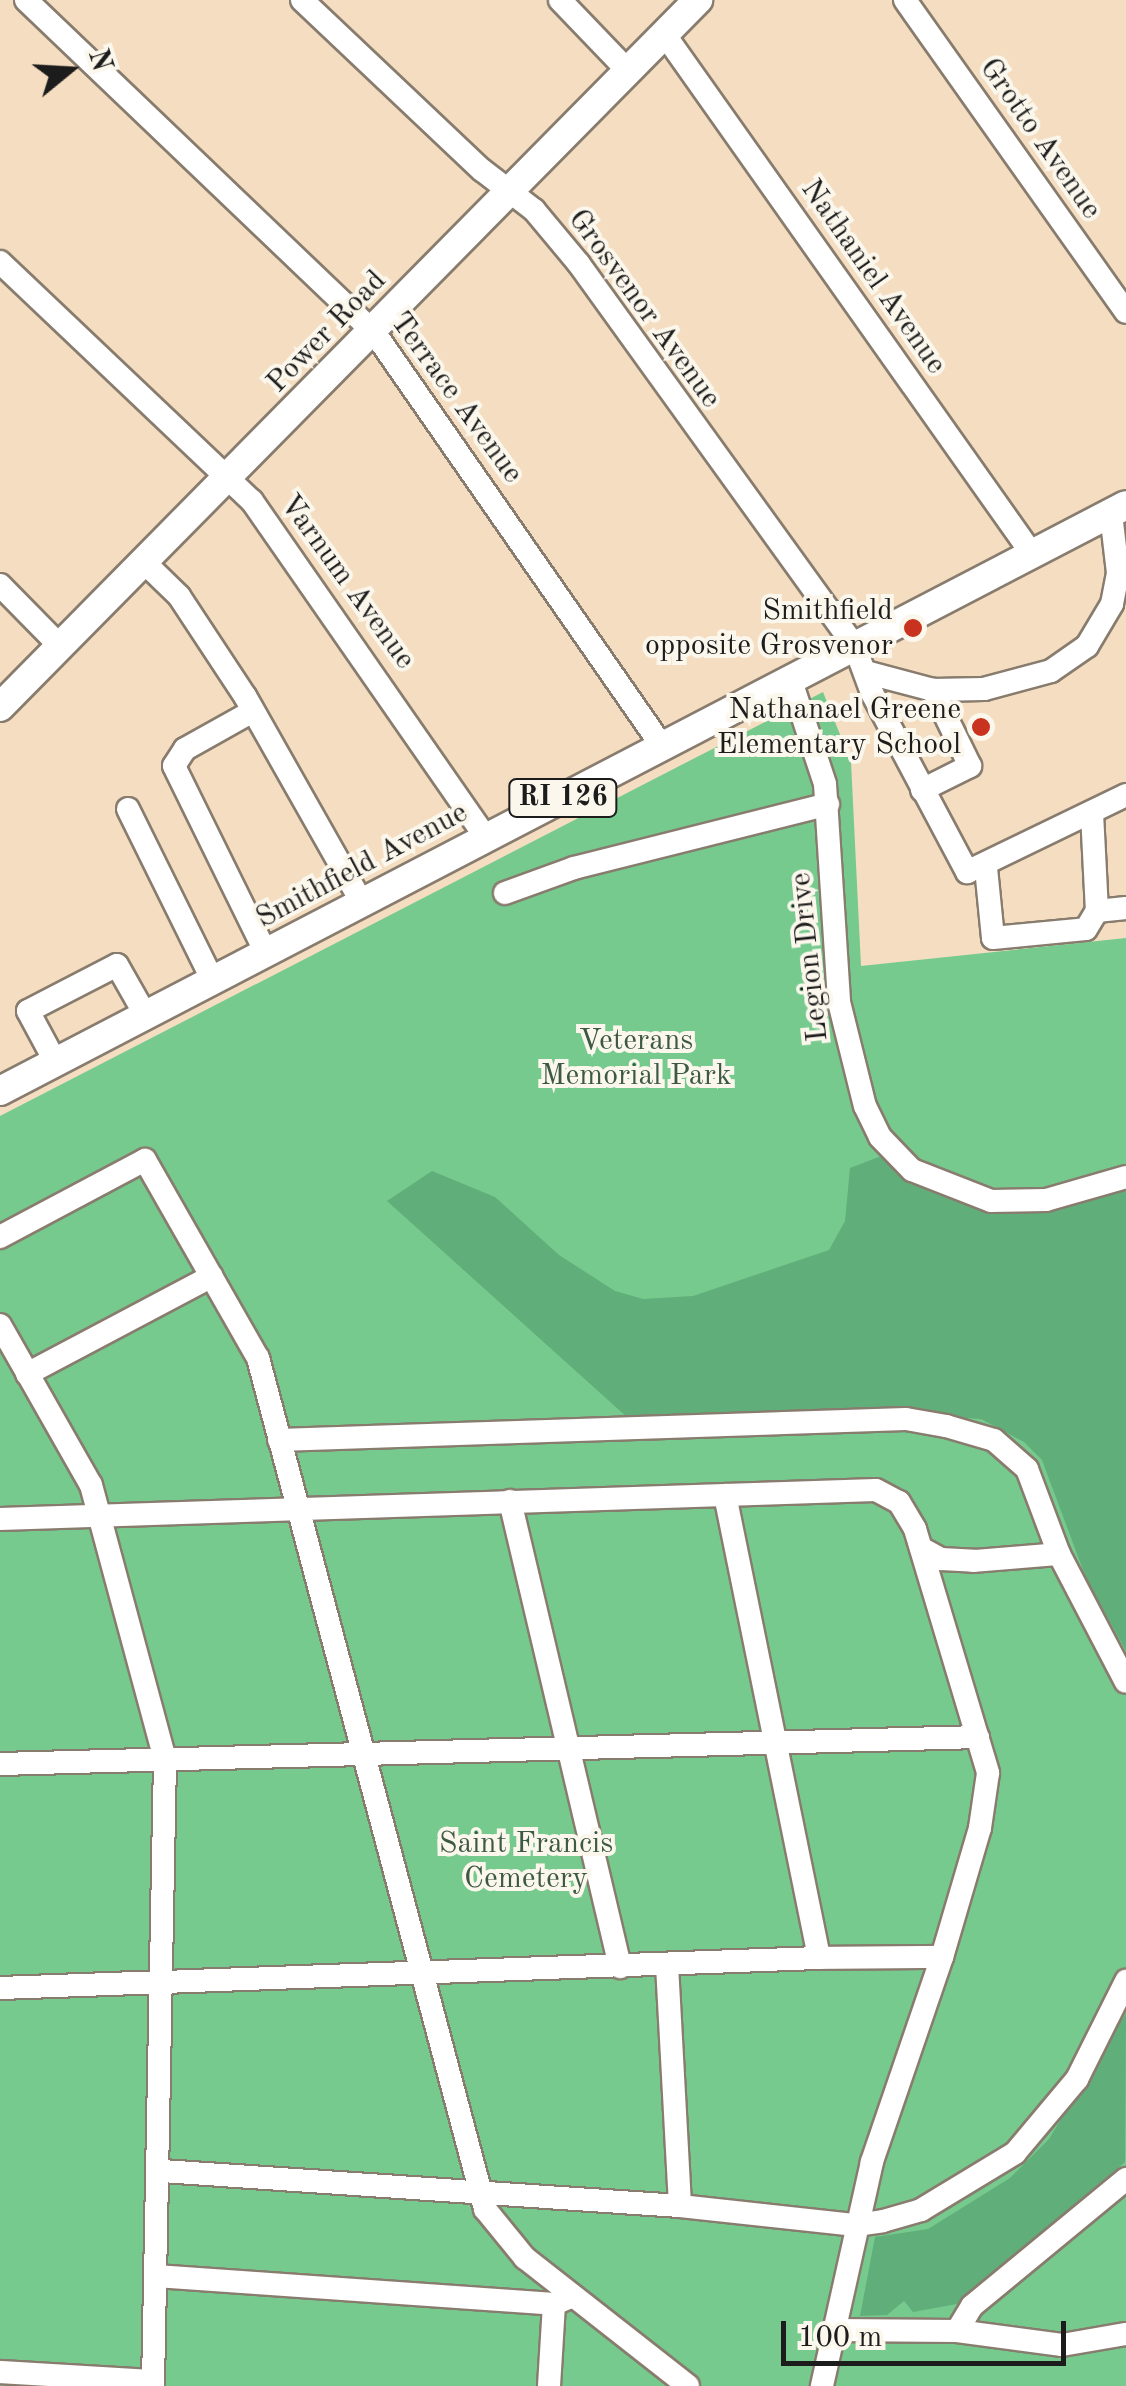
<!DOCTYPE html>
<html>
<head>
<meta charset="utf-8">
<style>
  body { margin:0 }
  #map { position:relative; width:1126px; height:2386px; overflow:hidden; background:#f4ddc0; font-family:"Old Standard TT",serif }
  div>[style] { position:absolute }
  .green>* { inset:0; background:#76ca8e }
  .forest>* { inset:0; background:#60ae79 }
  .roads { filter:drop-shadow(2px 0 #887c6e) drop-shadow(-2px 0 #887c6e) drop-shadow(0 2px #887c6e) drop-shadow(0 -2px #887c6e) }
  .minor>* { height:22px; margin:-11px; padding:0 11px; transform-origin:11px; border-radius:11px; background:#fff }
  .major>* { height:28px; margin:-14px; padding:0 14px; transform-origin:14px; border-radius:14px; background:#fff }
  .dots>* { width:28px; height:28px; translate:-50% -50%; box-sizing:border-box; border:5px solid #fbf7ec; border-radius:50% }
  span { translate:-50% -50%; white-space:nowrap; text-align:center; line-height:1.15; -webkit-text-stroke:8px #fbf7ec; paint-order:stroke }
  .shield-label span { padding:2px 8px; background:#fbf7ec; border:2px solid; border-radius:8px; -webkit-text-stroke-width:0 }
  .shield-label { font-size:28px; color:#1c1c1c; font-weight:700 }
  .street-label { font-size:30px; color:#1c1c1c }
  .poi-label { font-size:30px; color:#1c1c1c }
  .right { translate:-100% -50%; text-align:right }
  .park-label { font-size:30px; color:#3c5944 }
  .north { position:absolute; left:20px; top:20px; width:100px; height:100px; -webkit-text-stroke:8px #fbf7ec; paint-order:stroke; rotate:72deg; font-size:28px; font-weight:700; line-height:40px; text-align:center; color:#1c1c1c }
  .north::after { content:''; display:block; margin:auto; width:35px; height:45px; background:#1c1c1c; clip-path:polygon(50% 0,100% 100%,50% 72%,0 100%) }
  .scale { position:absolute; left:781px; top:2321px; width:285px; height:45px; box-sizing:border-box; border:5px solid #1c1c1c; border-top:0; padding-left:12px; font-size:30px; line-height:35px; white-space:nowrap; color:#1c1c1c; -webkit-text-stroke:8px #fbf7ec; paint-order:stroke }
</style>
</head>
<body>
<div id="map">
  <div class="green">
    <div style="clip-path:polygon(823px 692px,851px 762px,861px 966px,1126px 938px,1126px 2386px,0 2386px,0 1116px)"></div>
  </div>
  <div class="forest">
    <div style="clip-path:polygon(892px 1152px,1001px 1202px,1126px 1175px,1126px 1651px,1086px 1578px,1042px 1460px,1024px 1442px,981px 1419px,875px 1412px,628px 1418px,387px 1201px,432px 1171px,495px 1197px,559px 1255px,615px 1291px,643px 1299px,693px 1296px,829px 1250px,845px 1221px,850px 1168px)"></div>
    <div style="clip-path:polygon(1126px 2013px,1125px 2162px,957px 2304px,913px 2312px,904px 2301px,887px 2315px,860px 2316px,875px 2237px,928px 2229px,1010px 2178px,1049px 2139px)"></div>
  </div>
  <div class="roads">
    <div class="minor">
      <div style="left:26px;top:0;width:481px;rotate:43.7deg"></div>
      <div style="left:374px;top:332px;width:504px;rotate:55.18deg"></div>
      <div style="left:302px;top:0;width:248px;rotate:43.4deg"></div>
      <div style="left:482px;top:170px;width:66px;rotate:37.6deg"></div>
      <div style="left:534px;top:210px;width:70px;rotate:50.2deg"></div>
      <div style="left:579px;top:264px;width:472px;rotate:54.2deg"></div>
      <div style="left:855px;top:647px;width:49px;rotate:69.7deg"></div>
      <div style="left:872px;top:693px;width:203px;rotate:62deg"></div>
      <div style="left:967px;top:872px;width:177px;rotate:-25.8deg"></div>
      <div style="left:560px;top:0;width:100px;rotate:46.2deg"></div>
      <div style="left:905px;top:0;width:382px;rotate:54.7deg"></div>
      <div style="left:665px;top:35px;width:636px;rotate:54.73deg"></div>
      <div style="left:0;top:262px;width:347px;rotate:43.5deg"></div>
      <div style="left:252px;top:501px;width:410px;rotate:55.2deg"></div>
      <div style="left:144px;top:562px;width:49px;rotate:44.2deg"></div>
      <div style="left:179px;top:596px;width:120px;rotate:56.6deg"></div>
      <div style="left:245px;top:696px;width:238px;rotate:60.5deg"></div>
      <div style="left:0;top:585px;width:87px;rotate:45.5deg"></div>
      <div style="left:869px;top:673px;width:66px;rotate:14.9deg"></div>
      <div style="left:933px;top:690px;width:51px;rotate:-1.1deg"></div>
      <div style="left:984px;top:689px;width:69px;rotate:-15deg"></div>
      <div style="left:1051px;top:671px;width:44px;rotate:-34.8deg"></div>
      <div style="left:1087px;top:646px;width:49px;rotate:-59.2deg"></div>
      <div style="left:1112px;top:604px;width:32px;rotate:-79deg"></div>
      <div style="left:1118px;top:573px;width:60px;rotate:-96.7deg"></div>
      <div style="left:791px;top:681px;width:108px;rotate:71.7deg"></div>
      <div style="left:825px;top:784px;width:218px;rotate:86.3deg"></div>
      <div style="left:839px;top:1002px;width:107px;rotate:76deg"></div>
      <div style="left:865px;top:1106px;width:34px;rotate:64deg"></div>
      <div style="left:880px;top:1137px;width:46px;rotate:45.9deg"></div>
      <div style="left:912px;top:1170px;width:85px;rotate:21.4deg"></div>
      <div style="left:991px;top:1201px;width:55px;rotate:-1deg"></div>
      <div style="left:1046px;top:1200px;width:83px;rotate:-16deg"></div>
      <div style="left:253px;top:711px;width:78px;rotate:150.8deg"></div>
      <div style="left:185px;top:749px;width:20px;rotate:123deg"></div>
      <div style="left:174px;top:766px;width:208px;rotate:63.8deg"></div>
      <div style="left:922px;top:790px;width:54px;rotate:-26.6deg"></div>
      <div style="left:970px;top:766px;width:85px;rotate:-116deg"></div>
      <div style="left:128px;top:809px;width:192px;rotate:63.7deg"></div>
      <div style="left:1092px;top:813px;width:98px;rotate:87.1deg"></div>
      <div style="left:1097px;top:911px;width:29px;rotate:-6deg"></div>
      <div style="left:986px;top:868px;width:70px;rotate:84.3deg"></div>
      <div style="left:993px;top:938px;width:93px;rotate:-5.5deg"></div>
      <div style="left:1086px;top:929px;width:21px;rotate:-59deg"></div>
      <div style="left:505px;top:893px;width:73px;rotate:-19.9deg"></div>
      <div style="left:574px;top:868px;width:262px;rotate:-14.1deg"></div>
      <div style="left:56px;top:1063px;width:59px;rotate:-118.3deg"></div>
      <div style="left:28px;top:1011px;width:100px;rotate:-27.3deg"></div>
      <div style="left:117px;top:965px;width:59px;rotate:60.4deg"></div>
      <div style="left:0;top:1237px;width:164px;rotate:-28deg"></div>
      <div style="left:145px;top:1160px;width:228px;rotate:60.3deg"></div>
      <div style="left:258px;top:1358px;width:881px;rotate:75.06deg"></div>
      <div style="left:485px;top:2209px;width:63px;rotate:50.8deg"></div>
      <div style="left:525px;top:2258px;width:207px;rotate:38.1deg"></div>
      <div style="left:0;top:1325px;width:184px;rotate:60.4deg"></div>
      <div style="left:91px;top:1485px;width:285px;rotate:74.9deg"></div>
      <div style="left:165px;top:1760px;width:626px;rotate:91.1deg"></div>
      <div style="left:27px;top:1374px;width:209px;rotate:-27.9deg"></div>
      <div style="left:279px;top:1440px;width:627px;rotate:-1.92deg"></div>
      <div style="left:906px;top:1419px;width:41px;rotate:9.9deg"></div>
      <div style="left:946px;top:1426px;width:50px;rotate:16.3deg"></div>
      <div style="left:994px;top:1440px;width:44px;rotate:41.3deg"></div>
      <div style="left:1027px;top:1469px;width:91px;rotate:69.4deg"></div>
      <div style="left:1059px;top:1554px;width:144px;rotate:62.4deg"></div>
      <div style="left:725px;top:1495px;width:472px;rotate:78.5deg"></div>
      <div style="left:819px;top:1958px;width:123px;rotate:-0.5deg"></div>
      <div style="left:510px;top:1501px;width:479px;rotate:76.7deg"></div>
      <div style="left:0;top:1519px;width:876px;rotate:-1.9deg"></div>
      <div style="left:876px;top:1490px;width:26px;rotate:28deg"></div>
      <div style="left:899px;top:1502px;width:31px;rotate:59deg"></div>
      <div style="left:915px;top:1529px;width:255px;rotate:73.3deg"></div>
      <div style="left:988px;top:1773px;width:56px;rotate:98.3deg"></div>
      <div style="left:980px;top:1828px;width:134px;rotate:106.4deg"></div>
      <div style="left:942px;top:1957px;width:217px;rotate:108.9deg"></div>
      <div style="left:872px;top:2162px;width:230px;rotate:102.6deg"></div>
      <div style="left:921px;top:1548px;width:23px;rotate:29deg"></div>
      <div style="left:941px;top:1559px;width:33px;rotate:3deg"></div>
      <div style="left:974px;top:1561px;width:85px;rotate:-4.7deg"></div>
      <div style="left:0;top:1764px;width:978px;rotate:-1.58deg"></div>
      <div style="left:667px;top:1965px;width:241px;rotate:86.9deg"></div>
      <div style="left:0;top:1988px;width:820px;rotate:-2.1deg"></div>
      <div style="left:162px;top:2171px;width:519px;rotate:3.87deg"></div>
      <div style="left:680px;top:2206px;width:177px;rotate:6.2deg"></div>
      <div style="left:856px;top:2225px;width:27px;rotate:-8deg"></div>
      <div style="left:883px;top:2221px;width:40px;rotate:-16deg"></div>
      <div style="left:921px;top:2210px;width:110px;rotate:-31.2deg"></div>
      <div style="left:1015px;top:2153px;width:97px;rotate:-50deg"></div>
      <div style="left:1077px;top:2079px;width:110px;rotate:-63.4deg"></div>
      <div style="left:156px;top:2276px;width:399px;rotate:4deg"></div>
      <div style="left:834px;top:2330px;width:123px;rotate:0.5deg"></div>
      <div style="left:957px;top:2331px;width:29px;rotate:-59deg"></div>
      <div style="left:972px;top:2306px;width:200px;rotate:-39.5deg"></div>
      <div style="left:957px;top:2331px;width:106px;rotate:7.6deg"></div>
      <div style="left:1062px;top:2345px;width:65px;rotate:-9.8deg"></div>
      <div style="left:0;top:2372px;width:153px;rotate:3.4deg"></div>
      <div style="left:549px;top:2386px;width:82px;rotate:-86.5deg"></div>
      <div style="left:554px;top:2304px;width:15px;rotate:-23deg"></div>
    </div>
    <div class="major">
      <div style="left:0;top:707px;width:994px;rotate:-45.37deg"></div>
      <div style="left:0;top:1091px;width:1269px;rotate:-27.49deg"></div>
    </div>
  </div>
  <div class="dots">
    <div style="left:913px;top:628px;background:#c8321e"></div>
    <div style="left:981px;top:727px;background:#c8321e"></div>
  </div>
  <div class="shield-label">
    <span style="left:563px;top:798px">RI 126</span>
  </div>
  <div class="street-label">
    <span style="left:1040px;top:139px;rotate:55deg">Grotto Avenue</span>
    <span style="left:873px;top:277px;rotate:55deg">Nathaniel Avenue</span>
    <span style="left:644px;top:309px;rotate:54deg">Grosvenor Avenue</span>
    <span style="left:327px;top:332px;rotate:-46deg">Power Road</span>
    <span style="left:456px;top:398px;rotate:54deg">Terrace Avenue</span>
    <span style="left:347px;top:582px;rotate:54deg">Varnum Avenue</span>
    <span style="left:362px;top:866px;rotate:-28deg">Smithfield Avenue</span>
    <span style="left:810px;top:957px;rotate:-96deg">Legion Drive</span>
  </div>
  <div class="poi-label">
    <span class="right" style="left:893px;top:628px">Smithfield<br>opposite Grosvenor</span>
    <span class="right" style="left:961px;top:727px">Nathanael Greene<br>Elementary School</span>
  </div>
  <div class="park-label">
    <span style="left:636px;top:1058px">Veterans<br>Memorial Park</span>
    <span style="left:526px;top:1861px">Saint Francis<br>Cemetery</span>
  </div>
  <div class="north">N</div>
  <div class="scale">100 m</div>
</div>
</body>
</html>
